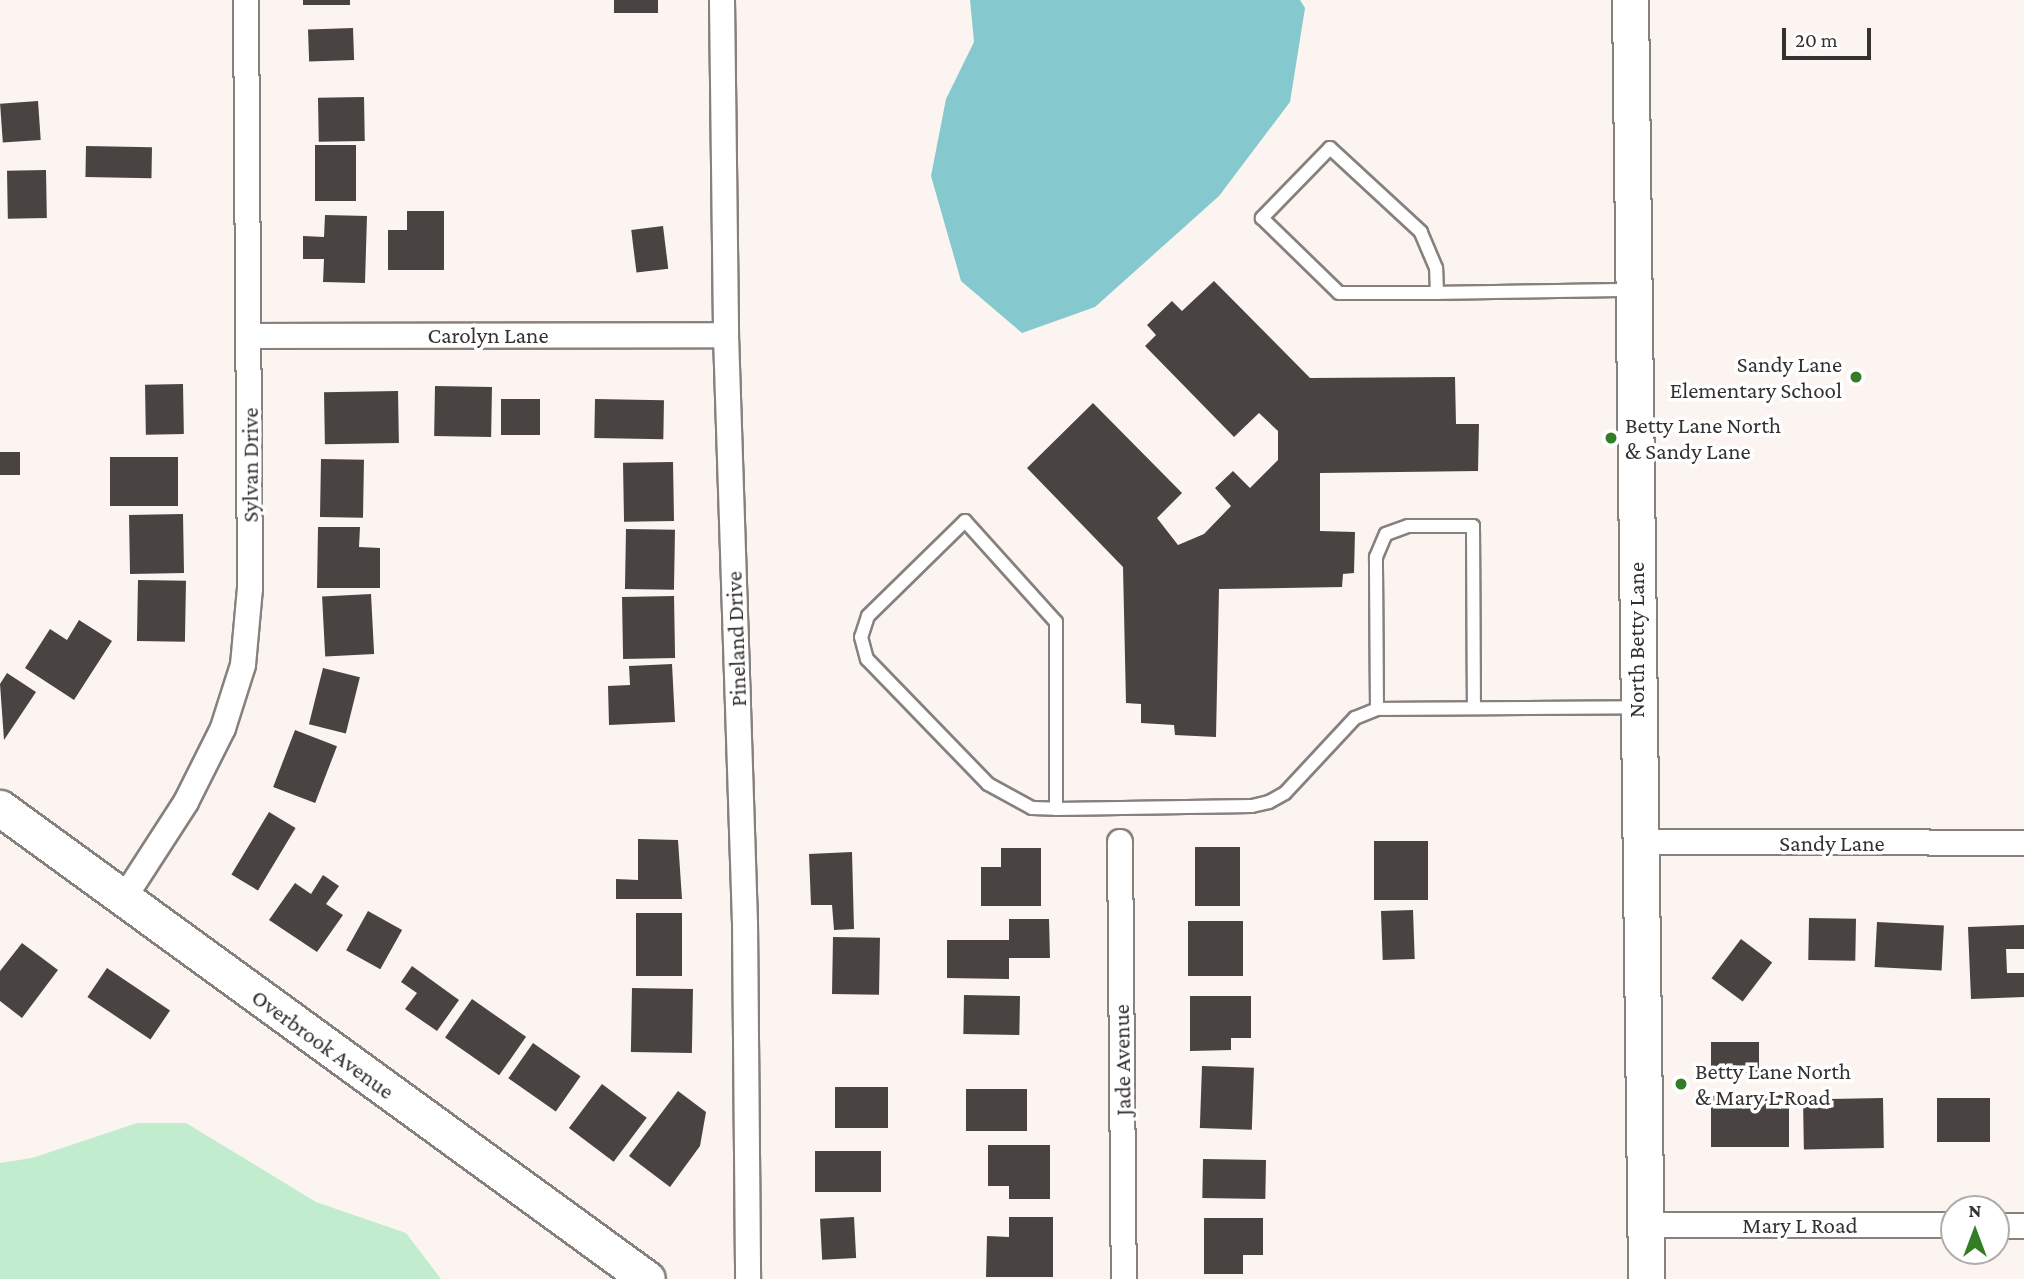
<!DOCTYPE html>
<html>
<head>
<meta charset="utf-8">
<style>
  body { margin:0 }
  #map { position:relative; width:2024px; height:1279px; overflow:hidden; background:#fbf4f0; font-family:"Crimson Pro",serif }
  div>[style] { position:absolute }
  .green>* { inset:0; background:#c1edce }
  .water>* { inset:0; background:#85c8ce }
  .building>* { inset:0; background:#494441; transform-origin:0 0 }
  .roads { filter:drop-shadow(2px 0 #87817e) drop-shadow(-2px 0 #87817e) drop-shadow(0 2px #87817e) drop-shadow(0 -2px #87817e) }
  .lane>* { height:12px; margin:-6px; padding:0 6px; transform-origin:6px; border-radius:6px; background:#fff }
  .street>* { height:24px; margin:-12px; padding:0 12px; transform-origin:12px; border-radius:12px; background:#fff }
  .secondary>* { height:35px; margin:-17.5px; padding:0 17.5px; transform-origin:17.5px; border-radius:17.5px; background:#fff }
  .dots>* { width:19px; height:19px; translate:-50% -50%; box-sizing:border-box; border:4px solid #fff; border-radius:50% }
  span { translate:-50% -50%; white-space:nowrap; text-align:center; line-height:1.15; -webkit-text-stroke:7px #fff; paint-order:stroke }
  .street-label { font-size:23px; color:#343130 }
  .poi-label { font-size:23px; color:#343130 }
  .right { translate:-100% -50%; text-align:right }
  .left { translate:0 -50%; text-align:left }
  .north { position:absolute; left:1940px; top:1195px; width:70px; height:70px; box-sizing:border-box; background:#fff; border:2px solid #aeadac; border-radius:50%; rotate:0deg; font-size:19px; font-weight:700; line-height:28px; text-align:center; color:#343130 }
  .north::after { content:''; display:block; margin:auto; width:24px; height:32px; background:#337d24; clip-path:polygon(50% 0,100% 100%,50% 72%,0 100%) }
  .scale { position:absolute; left:1782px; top:28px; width:89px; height:32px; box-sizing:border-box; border:4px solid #343130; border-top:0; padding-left:9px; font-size:21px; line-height:24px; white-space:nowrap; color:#343130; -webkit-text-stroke:5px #fff; paint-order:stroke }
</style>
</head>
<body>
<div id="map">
  <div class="green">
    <div style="clip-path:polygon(137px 1123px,186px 1123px,316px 1202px,406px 1233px,441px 1279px,0 1279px,0 1163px,32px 1158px)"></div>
  </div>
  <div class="water">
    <div style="clip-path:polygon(970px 0,1300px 0,1305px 8px,1290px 102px,1219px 196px,1095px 307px,1022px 333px,961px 281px,931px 176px,946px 99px,974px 42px)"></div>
  </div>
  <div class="building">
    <div style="left:303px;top:0;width:47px;height:5px"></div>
    <div style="left:614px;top:0;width:44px;height:13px"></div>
    <div style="left:353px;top:28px;width:32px;height:45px;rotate:88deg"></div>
    <div style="left:364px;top:97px;width:44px;height:46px;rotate:89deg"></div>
    <div style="left:38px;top:101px;width:39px;height:38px;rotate:86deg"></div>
    <div style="left:315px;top:145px;width:41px;height:56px"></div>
    <div style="left:86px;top:146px;width:66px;height:31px;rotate:1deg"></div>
    <div style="left:46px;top:170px;width:48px;height:39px;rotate:89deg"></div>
    <div style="clip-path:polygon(407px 211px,444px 211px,444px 270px,388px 270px,388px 230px,407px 230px)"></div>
    <div style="clip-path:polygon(325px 215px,367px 216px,365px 283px,323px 282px,324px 259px,303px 259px,303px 236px,324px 237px)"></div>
    <div style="left:663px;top:226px;width:43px;height:32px;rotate:83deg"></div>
    <div style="clip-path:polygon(1214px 281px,1310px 378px,1455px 377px,1456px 424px,1479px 424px,1478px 471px,1320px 473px,1320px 531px,1355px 532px,1354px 573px,1343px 574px,1342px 587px,1219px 589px,1216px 737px,1175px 735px,1174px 725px,1141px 723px,1141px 704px,1126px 703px,1123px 567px,1027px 468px,1093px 403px,1182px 493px,1157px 518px,1178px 545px,1204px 534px,1231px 506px,1215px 488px,1233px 471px,1250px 488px,1278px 460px,1278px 431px,1259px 413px,1234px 437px,1145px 346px,1156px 335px,1147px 325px,1172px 301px,1182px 311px)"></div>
    <div style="left:183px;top:384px;width:50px;height:38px;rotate:89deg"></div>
    <div style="left:435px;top:386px;width:57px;height:50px;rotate:1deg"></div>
    <div style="left:398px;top:391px;width:52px;height:74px;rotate:89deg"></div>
    <div style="left:501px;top:399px;width:39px;height:36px"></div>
    <div style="left:595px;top:399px;width:69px;height:39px;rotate:1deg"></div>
    <div style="left:0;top:452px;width:20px;height:23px"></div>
    <div style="left:178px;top:457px;width:49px;height:68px;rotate:90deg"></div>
    <div style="left:321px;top:459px;width:43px;height:58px;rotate:1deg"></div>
    <div style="left:673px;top:462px;width:59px;height:50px;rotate:89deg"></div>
    <div style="left:183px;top:514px;width:59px;height:54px;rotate:89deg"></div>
    <div style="clip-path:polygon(318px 527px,360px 527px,359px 547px,380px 548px,380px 588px,317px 588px)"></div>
    <div style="left:626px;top:529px;width:49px;height:60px;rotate:1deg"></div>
    <div style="left:138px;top:580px;width:48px;height:61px;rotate:1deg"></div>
    <div style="left:371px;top:594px;width:60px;height:49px;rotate:87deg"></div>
    <div style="left:674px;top:596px;width:62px;height:52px;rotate:89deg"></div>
    <div style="clip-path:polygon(79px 620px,112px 641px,74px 700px,25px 668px,50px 629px,67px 640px)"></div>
    <div style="clip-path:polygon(672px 664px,675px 722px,609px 725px,608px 686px,630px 685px,629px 666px)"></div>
    <div style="left:323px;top:668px;width:38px;height:58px;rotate:14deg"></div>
    <div style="clip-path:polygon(7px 673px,36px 692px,4px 740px,0 684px)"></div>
    <div style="left:295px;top:730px;width:45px;height:61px;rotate:21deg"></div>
    <div style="left:269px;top:812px;width:31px;height:73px;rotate:31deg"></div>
    <div style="clip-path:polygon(638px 839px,678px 840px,682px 899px,616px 899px,616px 879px,638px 880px)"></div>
    <div style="left:1374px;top:841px;width:54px;height:59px"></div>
    <div style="left:1195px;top:847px;width:45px;height:59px"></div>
    <div style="clip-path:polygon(1001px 848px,1041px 848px,1041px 906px,981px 906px,981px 867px,1001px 867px)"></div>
    <div style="clip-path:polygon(852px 852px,854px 929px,834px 930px,832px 905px,811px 905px,809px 854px)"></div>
    <div style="clip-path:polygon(323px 875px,339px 886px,326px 904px,343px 915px,317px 952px,269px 920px,295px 883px,311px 894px)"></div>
    <div style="left:1413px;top:910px;width:49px;height:32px;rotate:88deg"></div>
    <div style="left:368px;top:911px;width:39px;height:45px;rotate:29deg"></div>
    <div style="left:682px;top:913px;width:63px;height:46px;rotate:90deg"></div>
    <div style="left:1809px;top:918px;width:47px;height:42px;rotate:1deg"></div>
    <div style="clip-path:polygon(1009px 919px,1049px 919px,1050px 958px,1009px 958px,1009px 979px,947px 978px,947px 940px,1009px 940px)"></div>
    <div style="left:1188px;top:921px;width:55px;height:55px"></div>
    <div style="left:1877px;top:922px;width:67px;height:45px;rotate:3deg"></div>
    <div style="clip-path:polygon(2024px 925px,2024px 949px,2006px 949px,2007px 973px,2024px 973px,2024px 997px,1971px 999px,1968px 927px)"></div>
    <div style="left:833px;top:937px;width:47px;height:57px;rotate:1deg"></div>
    <div style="left:1741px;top:939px;width:39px;height:49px;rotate:37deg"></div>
    <div style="clip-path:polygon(22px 943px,58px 970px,22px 1018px,0 1001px,0 971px)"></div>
    <div style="clip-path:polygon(412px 966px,459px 1000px,437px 1031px,405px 1009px,417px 993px,401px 982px)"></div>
    <div style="left:107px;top:968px;width:76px;height:35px;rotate:34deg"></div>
    <div style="left:632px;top:988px;width:61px;height:64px;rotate:1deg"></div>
    <div style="left:964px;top:995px;width:56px;height:39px;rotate:1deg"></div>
    <div style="clip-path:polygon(1190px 996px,1251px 996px,1251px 1038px,1231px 1038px,1231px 1050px,1190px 1051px)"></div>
    <div style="left:472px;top:999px;width:66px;height:47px;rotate:35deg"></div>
    <div style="left:1711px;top:1042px;width:48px;height:31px"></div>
    <div style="left:533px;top:1043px;width:58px;height:43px;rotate:35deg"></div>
    <div style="left:1202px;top:1066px;width:52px;height:62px;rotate:2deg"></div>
    <div style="left:602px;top:1084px;width:56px;height:55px;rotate:37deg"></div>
    <div style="left:835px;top:1087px;width:53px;height:41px"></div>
    <div style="left:966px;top:1089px;width:61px;height:42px"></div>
    <div style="clip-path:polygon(678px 1091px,706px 1112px,700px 1146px,670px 1187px,629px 1156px)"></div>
    <div style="left:1789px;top:1095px;width:52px;height:78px;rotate:90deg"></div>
    <div style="left:1883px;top:1098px;width:50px;height:80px;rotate:89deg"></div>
    <div style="left:1937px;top:1098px;width:53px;height:44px"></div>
    <div style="clip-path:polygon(988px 1145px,1050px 1145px,1050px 1199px,1009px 1199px,1009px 1186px,988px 1186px)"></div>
    <div style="left:815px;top:1151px;width:66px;height:41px"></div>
    <div style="left:1203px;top:1159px;width:63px;height:39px;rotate:1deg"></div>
    <div style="left:854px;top:1217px;width:41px;height:34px;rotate:87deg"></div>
    <div style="clip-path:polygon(1009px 1217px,1053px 1217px,1053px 1277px,986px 1277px,987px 1236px,1009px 1237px)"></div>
    <div style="clip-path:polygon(1204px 1218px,1263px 1218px,1263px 1255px,1243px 1255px,1243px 1274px,1204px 1274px)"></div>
  </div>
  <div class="roads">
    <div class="lane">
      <div style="left:1437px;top:293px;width:25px;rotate:-92deg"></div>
      <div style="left:1436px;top:268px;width:39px;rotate:-113deg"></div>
      <div style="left:1421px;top:232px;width:124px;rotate:-137.3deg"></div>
      <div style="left:1330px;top:148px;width:98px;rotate:134.2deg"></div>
      <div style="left:1262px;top:218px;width:107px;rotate:44.2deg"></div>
      <div style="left:1339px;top:293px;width:98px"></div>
      <div style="left:1437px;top:293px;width:193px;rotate:-0.9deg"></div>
      <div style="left:1377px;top:709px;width:152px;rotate:-90.4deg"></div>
      <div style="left:1376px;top:557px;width:25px;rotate:-67deg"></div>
      <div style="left:1386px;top:534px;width:23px;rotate:-20deg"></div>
      <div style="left:1408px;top:526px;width:65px"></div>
      <div style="left:1473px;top:526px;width:182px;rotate:89.7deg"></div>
      <div style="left:1056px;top:809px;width:187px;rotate:-90deg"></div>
      <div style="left:1056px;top:622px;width:136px;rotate:-132deg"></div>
      <div style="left:965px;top:521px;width:136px;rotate:135.6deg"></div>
      <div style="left:868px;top:616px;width:22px;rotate:108deg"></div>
      <div style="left:861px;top:637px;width:23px;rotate:75deg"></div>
      <div style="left:867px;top:659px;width:174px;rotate:45.9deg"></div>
      <div style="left:988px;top:784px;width:50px;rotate:28.6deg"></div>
      <div style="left:1032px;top:808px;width:24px;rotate:2deg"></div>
      <div style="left:1056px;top:809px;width:196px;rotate:-0.9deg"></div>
      <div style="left:1252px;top:806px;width:17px;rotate:-13deg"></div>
      <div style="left:1269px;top:802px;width:18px;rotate:-29deg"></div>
      <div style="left:1285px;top:793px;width:103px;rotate:-47deg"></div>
      <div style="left:1355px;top:718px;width:24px;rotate:-22deg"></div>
      <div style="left:1377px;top:709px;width:259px;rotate:-0.4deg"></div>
    </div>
    <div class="street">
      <div style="left:722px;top:0;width:335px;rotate:89.3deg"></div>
      <div style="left:726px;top:335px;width:588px;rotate:88.15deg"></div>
      <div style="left:745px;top:923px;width:356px;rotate:89.5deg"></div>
      <div style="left:249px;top:336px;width:477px;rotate:-0.1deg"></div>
      <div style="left:1120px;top:842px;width:437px;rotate:89.5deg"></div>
      <div style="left:1639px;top:842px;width:385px;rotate:0.1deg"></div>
      <div style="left:124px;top:898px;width:114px;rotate:-57.1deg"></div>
      <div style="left:186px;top:802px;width:83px;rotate:-63.4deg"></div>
      <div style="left:223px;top:728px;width:66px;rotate:-72.4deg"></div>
      <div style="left:243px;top:665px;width:77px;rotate:-84.8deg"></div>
      <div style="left:250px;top:588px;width:588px;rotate:-90.39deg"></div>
      <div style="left:1646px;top:1225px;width:308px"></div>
      <div style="left:1996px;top:1226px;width:28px"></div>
    </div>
    <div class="secondary">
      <div style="left:1630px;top:0;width:1279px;rotate:89.28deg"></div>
      <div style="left:0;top:808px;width:800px;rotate:36.05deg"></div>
    </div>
  </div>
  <div class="dots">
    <div style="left:1856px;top:377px;background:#337d24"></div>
    <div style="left:1611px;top:438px;background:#337d24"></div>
    <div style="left:1681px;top:1084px;background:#337d24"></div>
  </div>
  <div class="street-label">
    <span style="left:488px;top:335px">Carolyn Lane</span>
    <span style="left:250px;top:465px;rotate:-90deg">Sylvan Drive</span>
    <span style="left:736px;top:639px;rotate:-92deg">Pineland Drive</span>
    <span style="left:1636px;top:640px;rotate:-90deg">North Betty Lane</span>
    <span style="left:1832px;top:843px">Sandy Lane</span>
    <span style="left:323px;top:1044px;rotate:36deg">Overbrook Avenue</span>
    <span style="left:1122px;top:1060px;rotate:-91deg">Jade Avenue</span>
    <span style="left:1800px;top:1225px">Mary L Road</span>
  </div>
  <div class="poi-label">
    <span class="right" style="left:1842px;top:377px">Sandy Lane<br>Elementary School</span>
    <span class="left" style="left:1625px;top:438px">Betty Lane North<br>&amp; Sandy Lane</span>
    <span class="left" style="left:1695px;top:1084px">Betty Lane North<br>&amp; Mary L Road</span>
  </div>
  <div class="north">N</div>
  <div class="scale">20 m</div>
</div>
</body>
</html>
